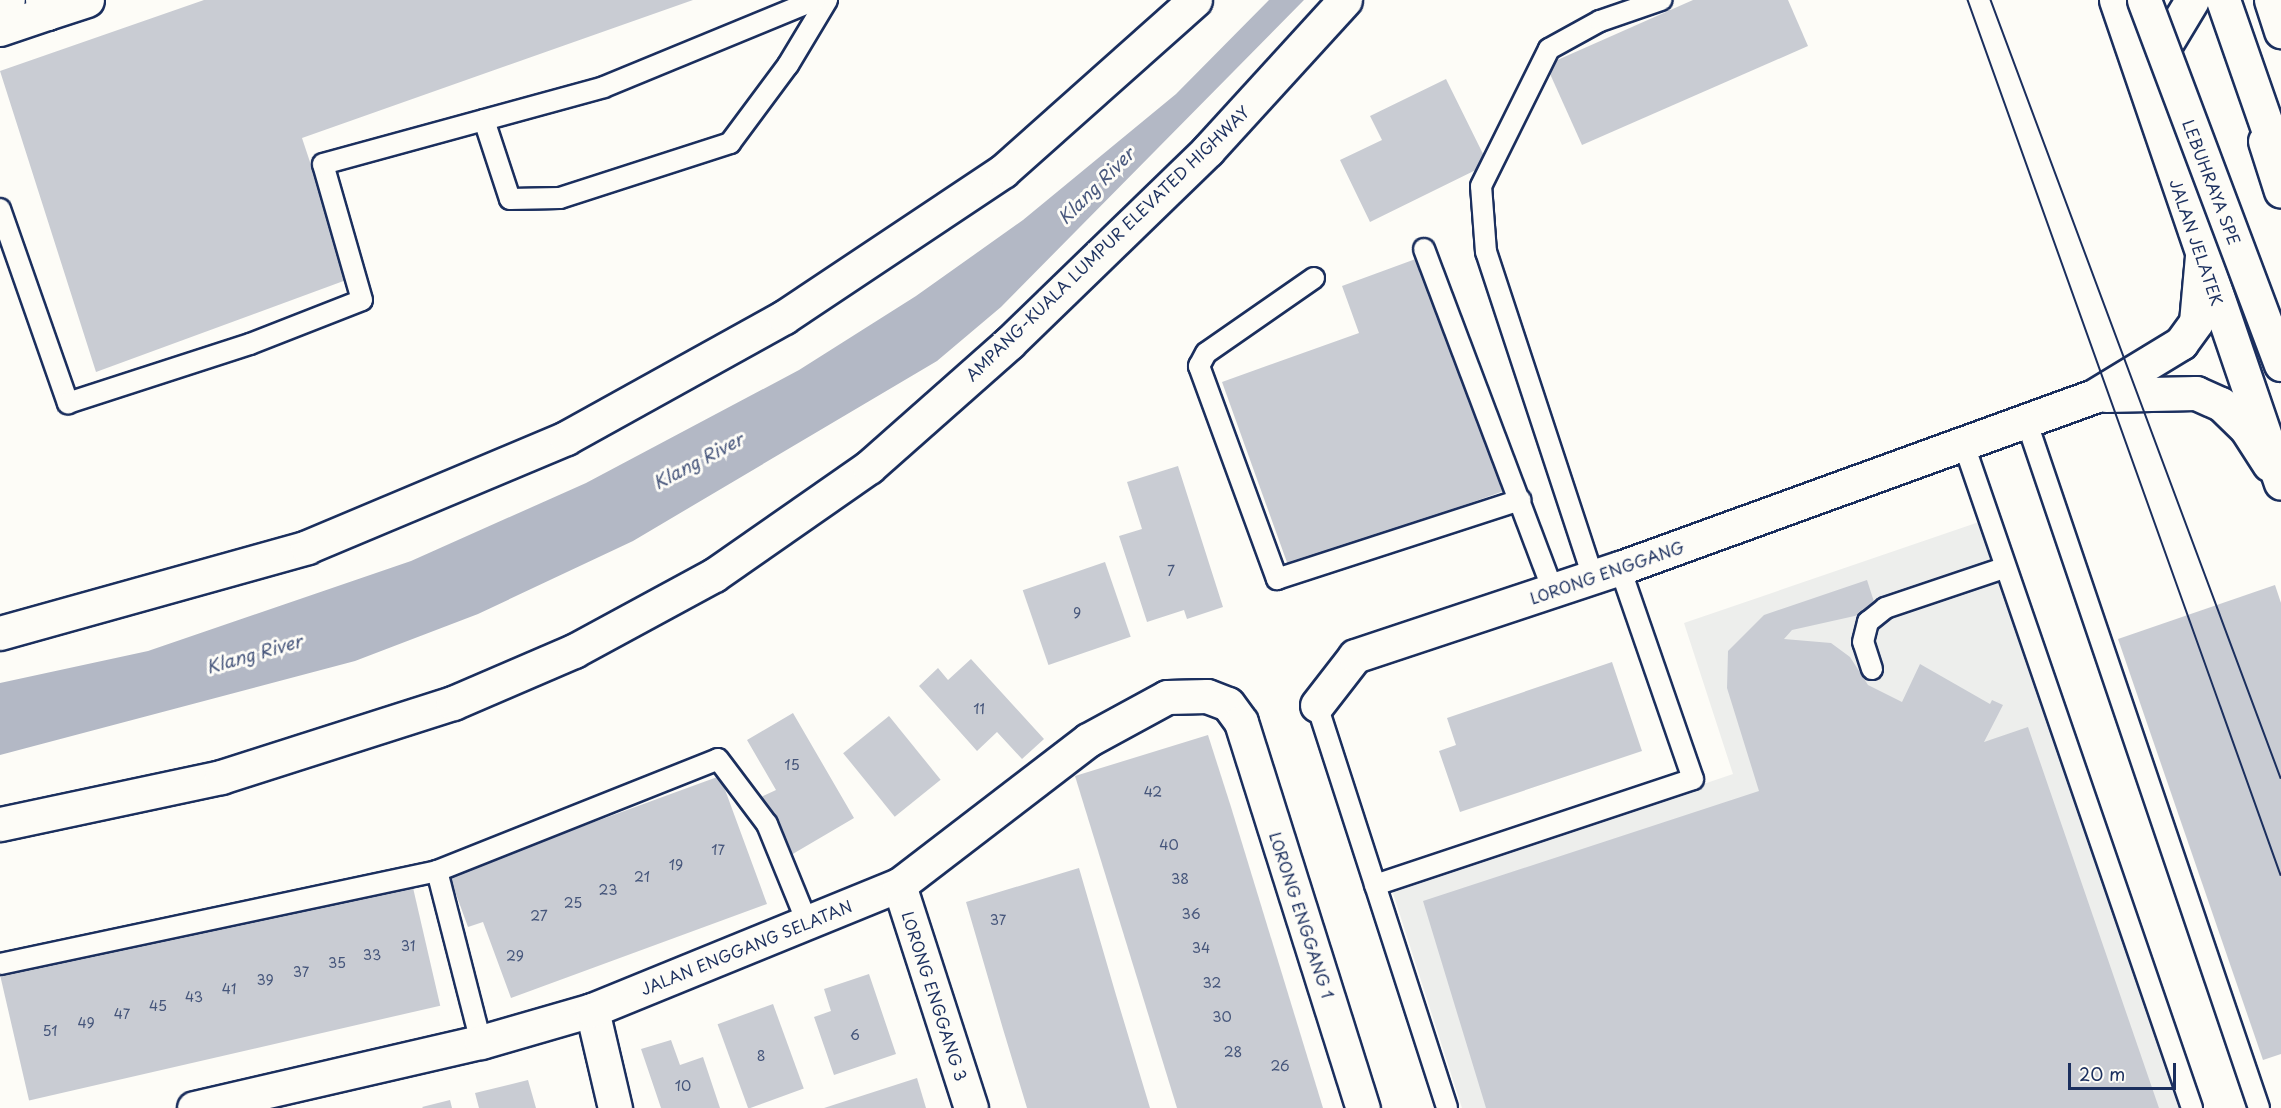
<!DOCTYPE html>
<html>
<head>
<meta charset="utf-8">
<style>
  body { margin:0 }
  #map { position:relative; width:2281px; height:1108px; overflow:hidden; background:#fdfcf7; font-family:"Playpen Sans",sans-serif }
  div>[style] { position:absolute }
  .built>* { inset:0; background:#edeeec }
  .water>* { inset:0; background:#b3b8c5 }
  .building>* { inset:0; background:#c9ccd3; transform-origin:0 0 }
  .roads { filter:drop-shadow(2px 0 #1b2f5e) drop-shadow(-2px 0 #1b2f5e) drop-shadow(0 2px #1b2f5e) drop-shadow(0 -2px #1b2f5e) }
  .service>* { height:20px; margin:-10px; padding:0 10px; transform-origin:10px; border-radius:10px; background:#fdfcf7 }
  .minor>* { height:33px; margin:-16.5px; padding:0 16.5px; transform-origin:16.5px; border-radius:16.5px; background:#fdfcf7 }
  .tertiary>* { height:33px; margin:-16.5px; padding:0 16.5px; transform-origin:16.5px; border-radius:16.5px; background:#fdfcf7 }
  .primary>* { height:33px; margin:-16.5px; padding:0 16.5px; transform-origin:16.5px; border-radius:16.5px; background:#fdfcf7 }
  .motorway>* { height:33px; margin:-16.5px; padding:0 16.5px; transform-origin:16.5px; border-radius:16.5px; background:#fdfcf7 }
  .tram>* { height:1.5px; margin:-0.75px; padding:0 0.75px; transform-origin:0.75px; border-radius:0.75px; background:#1b2f5e }
  .bridges { filter:drop-shadow(2px 0 #1b2f5e) drop-shadow(-2px 0 #1b2f5e) drop-shadow(0 2px #1b2f5e) drop-shadow(0 -2px #1b2f5e) }
  .motorway-bridge>* { height:33px; margin:-16.5px; padding:0 16.5px; transform-origin:16.5px; border-radius:16.5px; background:#fdfcf7 }
  span { translate:-50% -50%; white-space:nowrap; text-align:center; line-height:1.15; -webkit-text-stroke:6px #fdfcf7; paint-order:stroke }
  .number-label { font-size:14px; color:#46567b }
  .number-label span { -webkit-text-stroke-width:0 }
  .street-label { font-size:16px; color:#1b2f5e }
  .water-label { font-size:18px; color:#49587d; font-style:italic }
  .scale { position:absolute; left:2068px; top:1063px; width:108px; height:27px; box-sizing:border-box; border:3px solid #1b2f5e; border-top:0; padding-left:8px; font-size:18px; line-height:21px; white-space:nowrap; color:#1b2f5e; -webkit-text-stroke:4px #fdfcf7; paint-order:stroke }
</style>
</head>
<body>
<div id="map">
  <div class="built">
    <div style="clip-path:polygon(1979px 522px,2180px 1108px,1462px 1108px,1392px 890px,1733px 774px,1684px 623px)"></div>
  </div>
  <div class="water">
    <div style="clip-path:polygon(1269px 0,1304px 0,1001px 307px,937px 361px,633px 541px,478px 614px,355px 661px,0 755px,0 683px,148px 651px,411px 561px,586px 483px,799px 370px,916px 296px,1023px 220px,1176px 94px)"></div>
  </div>
  <div class="building">
    <div style="clip-path:polygon(204px 0,693px 0,302px 138px,349px 279px,96px 372px,0 71px)"></div>
    <div style="clip-path:polygon(1693px 0,1788px 0,1808px 46px,1582px 145px,1546px 65px)"></div>
    <div style="clip-path:polygon(1446px 79px,1488px 164px,1370px 222px,1340px 160px,1382px 140px,1370px 116px)"></div>
    <div style="clip-path:polygon(1432px 253px,1515px 487px,1289px 568px,1222px 382px,1359px 333px,1342px 286px)"></div>
    <div style="clip-path:polygon(1178px 466px,1223px 607px,1187px 619px,1184px 610px,1147px 622px,1119px 536px,1142px 529px,1127px 482px)"></div>
    <div style="left:1105px;top:562px;width:79px;height:87px;rotate:71deg"></div>
    <div style="clip-path:polygon(1867px 580px,1877px 611px,1792px 630px,1784px 639px,1831px 643px,1850px 657px,1868px 685px,1902px 702px,1920px 664px,1990px 704px,1992px 700px,2003px 705px,1984px 742px,2028px 727px,2159px 1108px,1486px 1108px,1423px 901px,1759px 791px,1727px 688px,1728px 651px,1764px 615px)"></div>
    <div style="clip-path:polygon(2275px 585px,2281px 603px,2281px 1054px,2263px 1060px,2118px 639px)"></div>
    <div style="clip-path:polygon(971px 659px,1044px 739px,1022px 759px,997px 732px,977px 751px,919px 686px,938px 668px,948px 680px)"></div>
    <div style="clip-path:polygon(1612px 662px,1642px 751px,1460px 812px,1439px 751px,1456px 745px,1447px 718px)"></div>
    <div style="clip-path:polygon(793px 713px,854px 818px,791px 855px,759px 798px,776px 790px,747px 740px)"></div>
    <div style="left:889px;top:716px;width:82px;height:59px;rotate:51deg"></div>
    <div style="clip-path:polygon(1208px 735px,1231px 807px,1323px 1108px,1177px 1108px,1075px 776px)"></div>
    <div style="clip-path:polygon(720px 776px,767px 904px,511px 998px,483px 922px,468px 927px,449px 875px)"></div>
    <div style="clip-path:polygon(1079px 868px,1116px 995px,1150px 1108px,1027px 1108px,1003px 1029px,966px 902px)"></div>
    <div style="left:411px;top:879px;width:130px;height:422px;rotate:77deg"></div>
    <div style="clip-path:polygon(869px 974px,896px 1054px,834px 1075px,814px 1017px,831px 1011px,824px 989px)"></div>
    <div style="left:773px;top:1004px;width:90px;height:59px;rotate:70deg"></div>
    <div style="clip-path:polygon(671px 1040px,680px 1065px,703px 1057px,720px 1108px,661px 1108px,641px 1049px)"></div>
    <div style="clip-path:polygon(917px 1078px,926px 1108px,824px 1108px)"></div>
    <div style="clip-path:polygon(528px 1080px,536px 1108px,479px 1108px,475px 1093px)"></div>
    <div style="clip-path:polygon(450px 1100px,452px 1108px,423px 1108px,422px 1107px)"></div>
  </div>
  <div class="roads">
    <div class="service">
      <div style="left:484px;top:120px;width:83px;rotate:71.8deg"></div>
      <div style="left:510px;top:199px;width:50px;rotate:-1.1deg"></div>
      <div style="left:560px;top:198px;width:179px;rotate:-17.9deg"></div>
      <div style="left:730px;top:143px;width:97px;rotate:-53.4deg"></div>
      <div style="left:788px;top:65px;width:76px;rotate:-59deg"></div>
      <div style="left:0;top:209px;width:206px;rotate:70.7deg"></div>
      <div style="left:68px;top:403px;width:191px;rotate:-18deg"></div>
      <div style="left:250px;top:344px;width:120px;rotate:-21.4deg"></div>
      <div style="left:362px;top:300px;width:141px;rotate:-106deg"></div>
      <div style="left:323px;top:164px;width:291px;rotate:-15.3deg"></div>
      <div style="left:604px;top:87px;width:228px;rotate:-22.4deg"></div>
      <div style="left:1424px;top:249px;width:366px;rotate:69.3deg"></div>
      <div style="left:1314px;top:278px;width:131px;rotate:145.2deg"></div>
      <div style="left:1206px;top:353px;width:15px;rotate:118deg"></div>
      <div style="left:1199px;top:366px;width:227px;rotate:69.9deg"></div>
      <div style="left:1277px;top:579px;width:256px;rotate:-18deg"></div>
      <div style="left:2027px;top:423px;width:723px;rotate:71.29deg"></div>
      <div style="left:1964px;top:445px;width:701px;rotate:71.02deg"></div>
      <div style="left:1593px;top:577px;width:342px;rotate:-108.2deg"></div>
      <div style="left:1486px;top:252px;width:66px;rotate:-94.3deg"></div>
      <div style="left:1481px;top:186px;width:153px;rotate:-63.6deg"></div>
      <div style="left:1549px;top:49px;width:58px;rotate:-28.8deg"></div>
      <div style="left:1600px;top:21px;width:65px;rotate:-19deg"></div>
      <div style="left:1872px;top:669px;width:28px;rotate:-108deg"></div>
      <div style="left:1863px;top:642px;width:21px;rotate:-76deg"></div>
      <div style="left:1868px;top:622px;width:22px;rotate:-39deg"></div>
      <div style="left:1885px;top:608px;width:126px;rotate:-18.6deg"></div>
      <div style="left:1317px;top:705px;width:423px;rotate:72.1deg"></div>
      <div style="left:437px;top:871px;width:177px;rotate:75.6deg"></div>
      <div style="left:1375px;top:885px;width:335px;rotate:-18.4deg"></div>
      <div style="left:1693px;top:779px;width:223px;rotate:-109.1deg"></div>
      <div style="left:0;top:964px;width:447px;rotate:-12deg"></div>
      <div style="left:437px;top:871px;width:302px;rotate:-21.7deg"></div>
      <div style="left:718px;top:759px;width:81px;rotate:53deg"></div>
      <div style="left:767px;top:824px;width:106px;rotate:67.8deg"></div>
    </div>
    <div class="minor">
      <div style="left:42px;top:0;width:14px;rotate:69deg"></div>
      <div style="left:47px;top:13px;width:42px;rotate:-18deg"></div>
      <div style="left:0;top:2px;width:8px;rotate:-14deg"></div>
      <div style="left:0;top:29px;width:50px;rotate:-18.8deg"></div>
      <div style="left:2106px;top:395px;width:90px;rotate:-1.3deg"></div>
      <div style="left:2196px;top:393px;width:27px;rotate:24deg"></div>
      <div style="left:2221px;top:404px;width:35px;rotate:44deg"></div>
      <div style="left:2246px;top:428px;width:43px;rotate:57.4deg"></div>
      <div style="left:1317px;top:705px;width:62px;rotate:-52.2deg"></div>
      <div style="left:1355px;top:656px;width:279px;rotate:-18.4deg"></div>
      <div style="left:1620px;top:568px;width:504px;rotate:-19.94deg"></div>
      <div style="left:2094px;top:396px;width:102px;rotate:-31.3deg"></div>
      <div style="left:2181px;top:343px;width:26px;rotate:-54deg"></div>
      <div style="left:2196px;top:322px;width:66px;rotate:-84.8deg"></div>
      <div style="left:899px;top:885px;width:234px;rotate:72.1deg"></div>
      <div style="left:592px;top:1010px;width:101px;rotate:76.8deg"></div>
      <div style="left:194px;top:1108px;width:294px;rotate:-13deg"></div>
      <div style="left:481px;top:1042px;width:116px;rotate:-16.1deg"></div>
      <div style="left:592px;top:1010px;width:331px;rotate:-22.2deg"></div>
      <div style="left:899px;top:885px;width:238px;rotate:-37.5deg"></div>
      <div style="left:1088px;top:740px;width:90px;rotate:-28.6deg"></div>
      <div style="left:1167px;top:697px;width:40px;rotate:-1.4deg"></div>
      <div style="left:1207px;top:696px;width:22px;rotate:21deg"></div>
      <div style="left:1228px;top:704px;width:22px;rotate:54deg"></div>
      <div style="left:1241px;top:722px;width:405px;rotate:72.5deg"></div>
    </div>
    <div class="tertiary">
      <div style="left:2271px;top:0;width:33px;rotate:72deg"></div>
    </div>
    <div class="primary">
      <div style="left:2116px;top:0;width:510px;rotate:71.14deg"></div>
      <div style="left:2156px;top:71px;width:16px;rotate:-79deg"></div>
      <div style="left:2159px;top:55px;width:64px;rotate:-59deg"></div>
      <div style="left:2265px;top:141px;width:52px;rotate:72.3deg"></div>
    </div>
    <div class="motorway">
      <div style="left:2223px;top:0;width:177px;rotate:70.8deg"></div>
      <div style="left:0;top:633px;width:319px;rotate:-15.6deg"></div>
      <div style="left:307px;top:547px;width:281px;rotate:-22.8deg"></div>
      <div style="left:566px;top:438px;width:249px;rotate:-29deg"></div>
      <div style="left:784px;top:317px;width:263px;rotate:-33.7deg"></div>
      <div style="left:1003px;top:171px;width:257px;rotate:-41.7deg"></div>
      <div style="left:0;top:824px;width:226px;rotate:-12deg"></div>
      <div style="left:221px;top:777px;width:244px;rotate:-17.7deg"></div>
      <div style="left:453px;top:703px;width:132px;rotate:-23.3deg"></div>
      <div style="left:574px;top:651px;width:159px;rotate:-28.5deg"></div>
      <div style="left:714px;top:575px;width:189px;rotate:-34.9deg"></div>
      <div style="left:869px;top:467px;width:187px;rotate:-41.5deg"></div>
      <div style="left:1009px;top:343px;width:277px;rotate:-44.1deg"></div>
      <div style="left:1208px;top:150px;width:203px;rotate:-47.6deg"></div>
    </div>
  </div>
  <div class="tram">
    <div style="left:1968px;top:0;width:929px;rotate:70.32deg"></div>
    <div style="left:1991px;top:0;width:830px;rotate:69.56deg"></div>
  </div>
  <div class="bridges">
    <div class="motorway-bridge">
      <div style="left:2144px;top:0;width:389px;rotate:69.4deg"></div>
    </div>
  </div>
  <div class="number-label">
    <span style="left:1171px;top:571px">7</span>
    <span style="left:1077px;top:613px">9</span>
    <span style="left:979px;top:709px">11</span>
    <span style="left:792px;top:765px">15</span>
    <span style="left:1153px;top:792px">42</span>
    <span style="left:1169px;top:845px">40</span>
    <span style="left:718px;top:850px">17</span>
    <span style="left:676px;top:865px">19</span>
    <span style="left:642px;top:877px">21</span>
    <span style="left:1180px;top:879px">38</span>
    <span style="left:608px;top:890px">23</span>
    <span style="left:573px;top:903px">25</span>
    <span style="left:1191px;top:914px">36</span>
    <span style="left:539px;top:916px">27</span>
    <span style="left:998px;top:920px">37</span>
    <span style="left:408px;top:946px">31</span>
    <span style="left:1201px;top:948px">34</span>
    <span style="left:372px;top:955px">33</span>
    <span style="left:515px;top:956px">29</span>
    <span style="left:337px;top:963px">35</span>
    <span style="left:301px;top:972px">37</span>
    <span style="left:265px;top:980px">39</span>
    <span style="left:1212px;top:983px">32</span>
    <span style="left:229px;top:989px">41</span>
    <span style="left:194px;top:997px">43</span>
    <span style="left:158px;top:1006px">45</span>
    <span style="left:122px;top:1014px">47</span>
    <span style="left:1222px;top:1017px">30</span>
    <span style="left:86px;top:1023px">49</span>
    <span style="left:50px;top:1031px">51</span>
    <span style="left:855px;top:1035px">6</span>
    <span style="left:1233px;top:1052px">28</span>
    <span style="left:761px;top:1056px">8</span>
    <span style="left:1280px;top:1066px">26</span>
    <span style="left:683px;top:1086px">10</span>
  </div>
  <div class="street-label">
    <span style="left:2212px;top:182px;rotate:69deg">LEBUHRAYA SPE</span>
    <span style="left:2197px;top:242px;rotate:71deg">JALAN JELATEK</span>
    <span style="left:1107px;top:243px;rotate:-44deg">AMPANG-KUALA LUMPUR ELEVATED HIGHWAY</span>
    <span style="left:1607px;top:572px;rotate:-19deg">LORONG ENGGANG</span>
    <span style="left:1302px;top:915px;rotate:72deg">LORONG ENGGANG 1</span>
    <span style="left:746px;top:947px;rotate:-22deg">JALAN ENGGANG SELATAN</span>
    <span style="left:935px;top:996px;rotate:72deg">LORONG ENGGANG 3</span>
  </div>
  <div class="water-label">
    <span style="left:1096px;top:186px;rotate:-45deg">Klang River</span>
    <span style="left:698px;top:461px;rotate:-28deg">Klang River</span>
    <span style="left:254px;top:654px;rotate:-16deg">Klang River</span>
  </div>
  <div class="scale">20 m</div>
</div>
</body>
</html>
